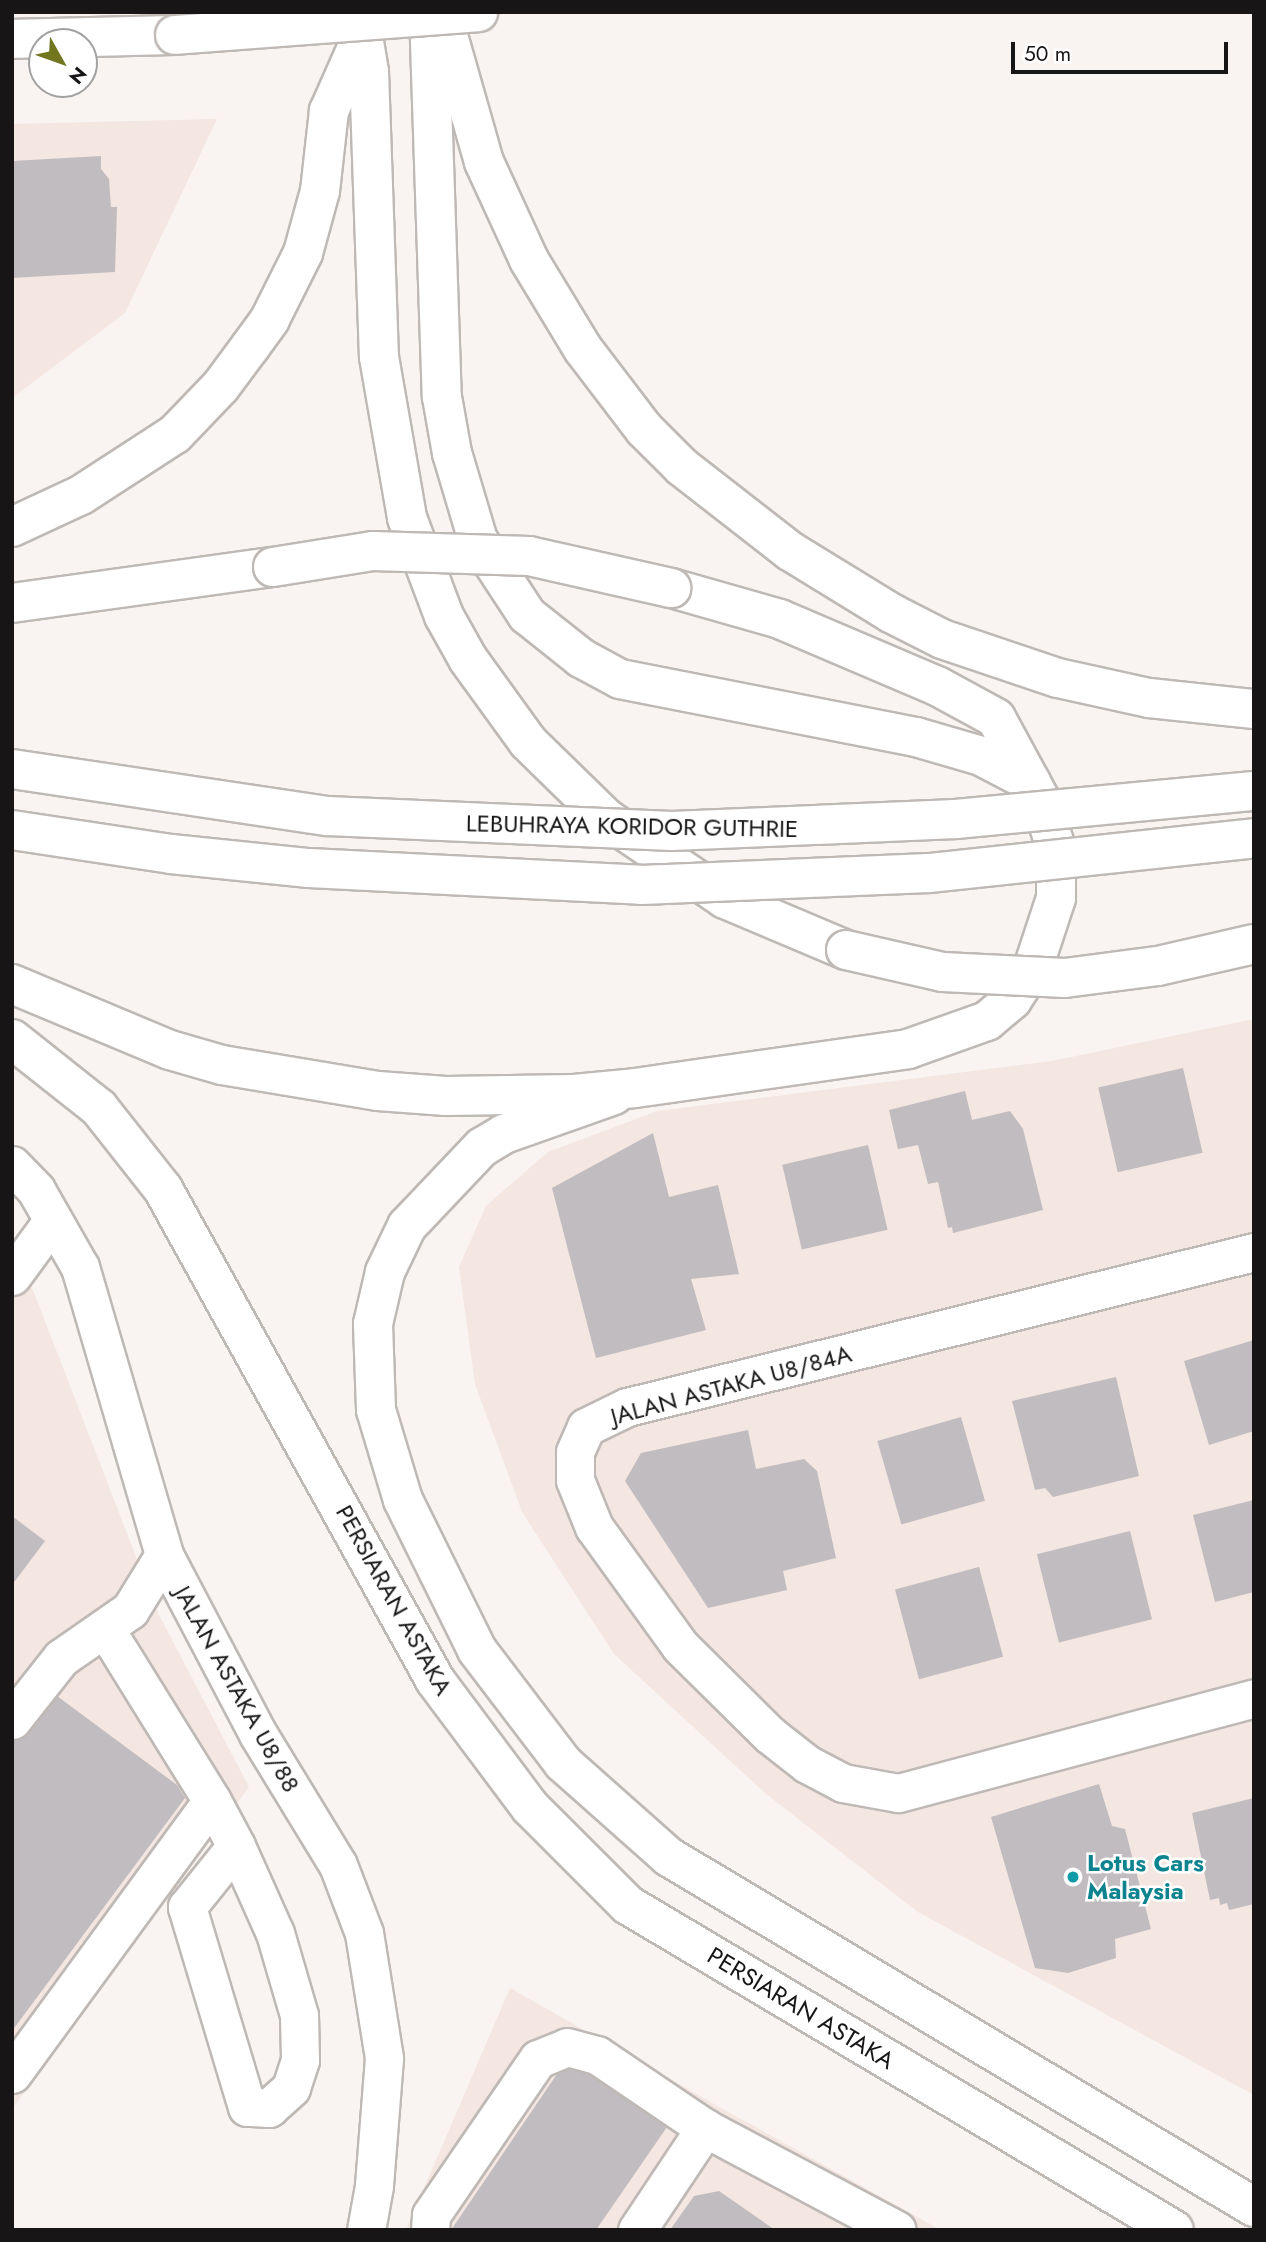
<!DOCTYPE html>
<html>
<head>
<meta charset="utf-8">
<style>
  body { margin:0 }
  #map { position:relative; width:1266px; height:2242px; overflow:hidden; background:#f9f4f1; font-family:Jost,sans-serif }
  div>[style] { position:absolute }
  .built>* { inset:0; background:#f4e6e0 }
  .building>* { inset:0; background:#c1bcc0; transform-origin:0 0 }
  .roads { filter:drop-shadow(2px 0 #bfb9b6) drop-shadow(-2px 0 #bfb9b6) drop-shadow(0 2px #bfb9b6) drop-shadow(0 -2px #bfb9b6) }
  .minor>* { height:37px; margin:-18.5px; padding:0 18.5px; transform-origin:18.5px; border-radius:18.5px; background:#fff }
  .major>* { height:38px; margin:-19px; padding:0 19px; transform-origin:19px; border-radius:19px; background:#fff }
  .highway>* { height:38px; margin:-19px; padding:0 19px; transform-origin:19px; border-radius:19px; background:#fff }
  .bridges { filter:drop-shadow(2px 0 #bfb9b6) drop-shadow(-2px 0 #bfb9b6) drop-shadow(0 2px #bfb9b6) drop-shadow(0 -2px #bfb9b6) }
  .major-bridge>* { height:38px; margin:-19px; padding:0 19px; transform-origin:19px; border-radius:19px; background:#fff }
  .highway-bridge>* { height:38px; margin:-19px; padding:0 19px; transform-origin:19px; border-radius:19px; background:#fff }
  .dots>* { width:19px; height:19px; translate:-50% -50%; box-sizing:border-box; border:4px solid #fff; border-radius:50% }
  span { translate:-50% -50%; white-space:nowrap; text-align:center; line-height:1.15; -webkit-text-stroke:5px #fff; paint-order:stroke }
  .street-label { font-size:24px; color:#171515 }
  .culture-label { font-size:24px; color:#0d838f; font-weight:700 }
  .left { translate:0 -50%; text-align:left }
  .frame { position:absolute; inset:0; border:14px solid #171515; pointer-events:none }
  .north { position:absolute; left:28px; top:28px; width:70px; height:70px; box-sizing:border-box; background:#fff; border:2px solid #a2a1a1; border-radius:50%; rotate:130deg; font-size:19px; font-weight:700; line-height:28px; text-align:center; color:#171515 }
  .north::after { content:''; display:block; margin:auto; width:24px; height:32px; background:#71761f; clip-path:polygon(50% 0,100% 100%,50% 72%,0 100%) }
  .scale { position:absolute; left:1011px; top:42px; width:217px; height:32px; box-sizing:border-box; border:4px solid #171515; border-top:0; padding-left:9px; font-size:21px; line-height:24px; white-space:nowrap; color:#171515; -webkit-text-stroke:5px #fff; paint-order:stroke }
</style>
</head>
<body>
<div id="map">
  <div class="built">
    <div style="clip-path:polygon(217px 119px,125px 313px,12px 398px,12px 124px)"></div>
    <div style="clip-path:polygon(1254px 1019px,1254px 2095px,918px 1912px,765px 1793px,614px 1654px,522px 1512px,475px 1384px,459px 1267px,486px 1206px,548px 1152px,657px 1111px,1052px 1061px)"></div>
    <div style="clip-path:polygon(12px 1260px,33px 1290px,157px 1611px,249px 1787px,12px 2109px)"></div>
    <div style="clip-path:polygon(510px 1988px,721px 2108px,941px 2230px,406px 2230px)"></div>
  </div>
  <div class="building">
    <div style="clip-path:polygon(101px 156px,101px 169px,109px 179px,111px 207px,117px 207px,115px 272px,12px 278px,12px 161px)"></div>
    <div style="left:1183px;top:1068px;width:87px;height:87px;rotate:77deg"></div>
    <div style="clip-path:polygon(965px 1091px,972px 1120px,1010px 1111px,1023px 1129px,1043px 1210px,953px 1233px,952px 1227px,948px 1228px,938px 1182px,928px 1184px,918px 1145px,898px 1149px,889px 1110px)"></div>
    <div style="clip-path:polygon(653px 1133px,669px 1197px,718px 1185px,739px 1274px,691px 1279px,706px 1330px,596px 1358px,552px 1188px)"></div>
    <div style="left:868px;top:1145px;width:87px;height:88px;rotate:77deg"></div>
    <div style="clip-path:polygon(1254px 1340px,1254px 1431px,1209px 1445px,1184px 1361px)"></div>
    <div style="clip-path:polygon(1116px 1377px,1139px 1476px,1053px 1497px,1045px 1488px,1035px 1490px,1012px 1401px)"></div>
    <div style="left:961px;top:1417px;width:87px;height:87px;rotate:74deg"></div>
    <div style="clip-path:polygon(748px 1430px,756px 1469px,804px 1459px,817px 1471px,836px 1558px,783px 1571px,787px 1590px,708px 1608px,625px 1481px,641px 1453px)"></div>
    <div style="clip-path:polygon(1254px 1500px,1254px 1592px,1215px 1602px,1193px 1515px)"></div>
    <div style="clip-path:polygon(12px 1516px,45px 1541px,12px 1585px)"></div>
    <div style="left:1130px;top:1531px;width:91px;height:96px;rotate:76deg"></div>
    <div style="left:979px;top:1567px;width:93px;height:87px;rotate:75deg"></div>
    <div style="clip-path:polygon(57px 1696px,177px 1785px,185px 1798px,12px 2031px,12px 1741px,28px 1733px)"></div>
    <div style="clip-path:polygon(1099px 1784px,1112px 1826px,1125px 1829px,1151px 1929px,1115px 1939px,1116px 1958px,1068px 1973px,1035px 1968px,991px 1817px)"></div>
    <div style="clip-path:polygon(1254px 1798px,1254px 1904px,1229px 1910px,1227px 1903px,1220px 1905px,1219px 1898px,1210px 1900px,1192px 1813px)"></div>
    <div style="clip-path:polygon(568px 2069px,588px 2074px,667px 2127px,596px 2230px,451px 2230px,557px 2074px)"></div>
    <div style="clip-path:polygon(719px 2191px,775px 2230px,670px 2230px,694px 2196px)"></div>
  </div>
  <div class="roads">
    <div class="minor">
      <div style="left:12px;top:1165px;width:35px;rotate:46deg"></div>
      <div style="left:36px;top:1190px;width:89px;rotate:60.3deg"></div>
      <div style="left:80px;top:1267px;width:300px;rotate:73.7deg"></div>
      <div style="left:164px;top:1555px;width:202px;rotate:62.3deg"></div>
      <div style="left:258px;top:1734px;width:153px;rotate:58.6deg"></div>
      <div style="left:338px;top:1865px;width:73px;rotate:69.1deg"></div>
      <div style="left:364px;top:1933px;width:127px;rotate:80.9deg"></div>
      <div style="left:384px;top:2058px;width:128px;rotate:94.5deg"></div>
      <div style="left:374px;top:2186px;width:45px;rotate:100.3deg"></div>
      <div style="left:1254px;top:1252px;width:646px;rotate:166.11deg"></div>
      <div style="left:627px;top:1407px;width:46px;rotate:154deg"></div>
      <div style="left:586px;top:1427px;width:27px;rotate:114deg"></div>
      <div style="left:575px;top:1452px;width:28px;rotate:90deg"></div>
      <div style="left:575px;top:1480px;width:51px;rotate:68deg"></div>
      <div style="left:594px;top:1527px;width:147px;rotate:54.1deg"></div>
      <div style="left:680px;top:1646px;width:127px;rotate:44.7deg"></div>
      <div style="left:770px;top:1735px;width:47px;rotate:38.1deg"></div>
      <div style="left:807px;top:1764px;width:41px;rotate:27.8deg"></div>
      <div style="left:843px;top:1783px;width:56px;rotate:10.3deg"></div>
      <div style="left:898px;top:1793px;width:368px;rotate:-14.9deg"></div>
      <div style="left:12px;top:1276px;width:69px;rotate:-53.8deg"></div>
      <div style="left:106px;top:1630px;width:201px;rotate:58.2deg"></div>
      <div style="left:212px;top:1801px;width:51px;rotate:61.9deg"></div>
      <div style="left:236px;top:1846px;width:95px;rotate:65.9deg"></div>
      <div style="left:275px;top:1933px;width:85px;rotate:73.7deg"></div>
      <div style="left:299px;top:2015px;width:45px;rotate:88.7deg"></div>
      <div style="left:300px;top:2060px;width:29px;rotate:108deg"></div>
      <div style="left:291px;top:2088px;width:30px;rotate:138deg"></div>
      <div style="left:269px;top:2108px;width:22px;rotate:-177deg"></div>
      <div style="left:247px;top:2107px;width:209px;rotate:-106.7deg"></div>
      <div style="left:187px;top:1907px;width:78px;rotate:-51.2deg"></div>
      <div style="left:12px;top:1720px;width:79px;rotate:-51.7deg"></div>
      <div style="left:61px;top:1658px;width:84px;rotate:-34.8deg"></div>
      <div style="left:130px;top:1610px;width:65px;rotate:-58.3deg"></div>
      <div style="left:12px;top:2074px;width:338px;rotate:-53.8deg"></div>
      <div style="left:430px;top:2230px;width:15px;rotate:-86deg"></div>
      <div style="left:431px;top:2215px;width:189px;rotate:-55.6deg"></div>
      <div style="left:538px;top:2059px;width:31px;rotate:-22deg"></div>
      <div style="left:567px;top:2047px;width:31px;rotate:15deg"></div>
      <div style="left:597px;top:2055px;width:130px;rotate:34.1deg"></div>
      <div style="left:705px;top:2128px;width:217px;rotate:28deg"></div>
      <div style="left:637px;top:2230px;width:123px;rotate:-56.3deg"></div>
    </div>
    <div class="major">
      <div style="left:12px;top:39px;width:163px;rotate:-1.4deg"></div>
      <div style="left:12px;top:1039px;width:111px;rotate:38.4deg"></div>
      <div style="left:99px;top:1108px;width:103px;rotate:51.7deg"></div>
      <div style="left:163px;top:1189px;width:561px;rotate:61.01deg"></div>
      <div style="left:435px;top:1680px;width:159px;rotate:53.2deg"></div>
      <div style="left:530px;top:1807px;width:139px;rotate:45deg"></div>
      <div style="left:628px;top:1905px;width:635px;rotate:30.76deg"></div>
      <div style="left:614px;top:1095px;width:117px;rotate:160.5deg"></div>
      <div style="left:504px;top:1134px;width:26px;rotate:149deg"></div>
      <div style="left:482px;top:1147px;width:109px;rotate:133.5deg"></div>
      <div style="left:407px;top:1226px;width:51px;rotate:115.6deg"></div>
      <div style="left:385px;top:1272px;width:53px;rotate:103deg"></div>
      <div style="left:373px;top:1324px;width:86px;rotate:88deg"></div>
      <div style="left:376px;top:1410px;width:94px;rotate:73.3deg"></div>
      <div style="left:403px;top:1500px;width:167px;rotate:63.7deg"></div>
      <div style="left:477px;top:1650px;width:142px;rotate:52.7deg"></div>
      <div style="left:563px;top:1763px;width:142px;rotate:41.6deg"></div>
      <div style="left:669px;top:1857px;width:682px;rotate:30.89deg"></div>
    </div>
    <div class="highway">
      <div style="left:359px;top:12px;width:61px;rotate:80.5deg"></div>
      <div style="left:369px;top:72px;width:285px;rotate:88deg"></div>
      <div style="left:379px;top:357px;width:163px;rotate:80.1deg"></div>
      <div style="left:407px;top:518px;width:105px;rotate:69.3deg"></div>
      <div style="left:444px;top:616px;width:49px;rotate:60.8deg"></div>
      <div style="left:468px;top:659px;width:102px;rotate:54.1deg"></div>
      <div style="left:528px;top:742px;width:110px;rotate:44.3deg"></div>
      <div style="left:607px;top:819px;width:143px;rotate:34.1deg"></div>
      <div style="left:725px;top:899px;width:131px;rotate:22.9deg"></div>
      <div style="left:429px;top:12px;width:385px;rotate:88.1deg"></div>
      <div style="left:442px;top:397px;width:57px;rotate:79.9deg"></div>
      <div style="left:452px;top:453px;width:91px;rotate:73.4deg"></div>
      <div style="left:478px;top:540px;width:90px;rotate:56.8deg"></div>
      <div style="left:527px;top:615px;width:69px;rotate:38.5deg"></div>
      <div style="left:581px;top:658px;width:44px;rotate:28.3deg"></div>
      <div style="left:620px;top:679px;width:302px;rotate:11.1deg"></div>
      <div style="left:916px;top:737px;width:68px;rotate:16.3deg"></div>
      <div style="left:981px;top:756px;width:56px;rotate:27.5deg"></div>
      <div style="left:447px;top:32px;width:135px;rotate:74.1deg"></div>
      <div style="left:484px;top:162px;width:108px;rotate:65.3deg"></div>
      <div style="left:529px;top:260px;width:104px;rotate:58.8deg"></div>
      <div style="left:583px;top:349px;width:101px;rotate:52.7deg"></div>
      <div style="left:644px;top:429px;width:54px;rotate:45deg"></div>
      <div style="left:682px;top:467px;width:137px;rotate:37.9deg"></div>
      <div style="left:790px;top:551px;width:119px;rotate:31.5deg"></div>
      <div style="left:891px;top:613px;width:57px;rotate:27deg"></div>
      <div style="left:942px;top:639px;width:122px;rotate:18.6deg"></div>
      <div style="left:1058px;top:678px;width:93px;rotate:12.4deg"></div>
      <div style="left:1149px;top:698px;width:106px;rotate:6deg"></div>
      <div style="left:12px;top:527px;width:76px;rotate:-24.9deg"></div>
      <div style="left:81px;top:495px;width:112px;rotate:-33deg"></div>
      <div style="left:175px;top:434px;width:66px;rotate:-46.2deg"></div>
      <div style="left:221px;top:386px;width:49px;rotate:-53.4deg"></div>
      <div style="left:250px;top:347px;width:34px;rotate:-54deg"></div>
      <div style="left:270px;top:319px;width:74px;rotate:-63.4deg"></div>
      <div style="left:303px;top:253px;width:64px;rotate:-74.7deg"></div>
      <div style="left:320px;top:191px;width:81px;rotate:-83.6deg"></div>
      <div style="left:329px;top:111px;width:86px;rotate:-66.1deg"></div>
      <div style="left:12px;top:603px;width:263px;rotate:-7.9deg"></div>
      <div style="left:12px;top:984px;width:171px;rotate:22.7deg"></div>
      <div style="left:170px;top:1050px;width:54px;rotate:16.1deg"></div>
      <div style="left:222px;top:1065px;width:158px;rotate:9.5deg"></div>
      <div style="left:378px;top:1091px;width:68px;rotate:4.2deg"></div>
      <div style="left:446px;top:1096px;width:128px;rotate:-0.9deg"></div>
      <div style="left:574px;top:1094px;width:61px;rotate:-5.6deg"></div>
      <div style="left:635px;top:1088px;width:276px;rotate:-8.1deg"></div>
      <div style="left:908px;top:1049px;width:84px;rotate:-19.5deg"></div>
      <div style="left:987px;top:1021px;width:33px;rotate:-40deg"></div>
      <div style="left:1012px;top:1000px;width:38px;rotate:-57deg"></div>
      <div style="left:1033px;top:968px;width:74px;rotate:-71.8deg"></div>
      <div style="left:1056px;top:898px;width:50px;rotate:-90deg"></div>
      <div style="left:1056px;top:848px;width:49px;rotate:-107.7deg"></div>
      <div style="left:1041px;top:801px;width:94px;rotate:-118.5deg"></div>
      <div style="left:996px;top:718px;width:67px;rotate:-151.5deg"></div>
      <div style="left:937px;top:686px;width:171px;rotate:-156.9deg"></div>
      <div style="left:780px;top:619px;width:113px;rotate:-164.1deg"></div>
    </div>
  </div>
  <div class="bridges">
    <div class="major-bridge">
      <div style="left:175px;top:35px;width:304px;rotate:-4.3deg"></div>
    </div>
    <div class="highway-bridge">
      <div style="left:273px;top:567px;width:101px;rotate:-9.1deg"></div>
      <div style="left:373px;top:551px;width:156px;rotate:1.8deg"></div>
      <div style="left:529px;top:556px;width:146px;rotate:12.7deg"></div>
      <div style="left:12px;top:769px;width:319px;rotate:8.5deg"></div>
      <div style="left:328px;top:816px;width:344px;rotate:2.5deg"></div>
      <div style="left:672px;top:831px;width:284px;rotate:-2.4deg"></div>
      <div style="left:956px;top:819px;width:299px;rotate:-5.4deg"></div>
      <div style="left:12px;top:830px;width:161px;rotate:8.6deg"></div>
      <div style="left:171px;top:854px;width:139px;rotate:5.8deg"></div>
      <div style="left:309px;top:868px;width:332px;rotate:2.9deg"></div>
      <div style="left:641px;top:885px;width:288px;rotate:-2.4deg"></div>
      <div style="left:929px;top:873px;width:327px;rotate:-6.1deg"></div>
      <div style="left:846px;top:950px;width:99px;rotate:12.8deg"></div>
      <div style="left:943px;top:972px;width:122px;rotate:2.8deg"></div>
      <div style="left:1065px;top:978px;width:94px;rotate:-7.4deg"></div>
      <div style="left:1158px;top:966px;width:98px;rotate:-12.9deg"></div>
    </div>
  </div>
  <div class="dots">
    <div style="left:1073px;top:1877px;background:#0f9aa8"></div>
  </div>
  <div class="street-label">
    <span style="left:632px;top:826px;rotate:1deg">LEBUHRAYA KORIDOR GUTHRIE</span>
    <span style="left:731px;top:1385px;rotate:-15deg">JALAN ASTAKA U8/84A</span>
    <span style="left:394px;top:1600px;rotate:61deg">PERSIARAN ASTAKA</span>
    <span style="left:237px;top:1689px;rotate:61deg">JALAN ASTAKA U8/88</span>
    <span style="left:801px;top:2008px;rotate:31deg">PERSIARAN ASTAKA</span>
  </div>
  <div class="culture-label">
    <span class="left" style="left:1087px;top:1877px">Lotus Cars<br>Malaysia</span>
  </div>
  <div class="frame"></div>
  <div class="north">N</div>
  <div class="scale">50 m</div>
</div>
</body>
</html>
